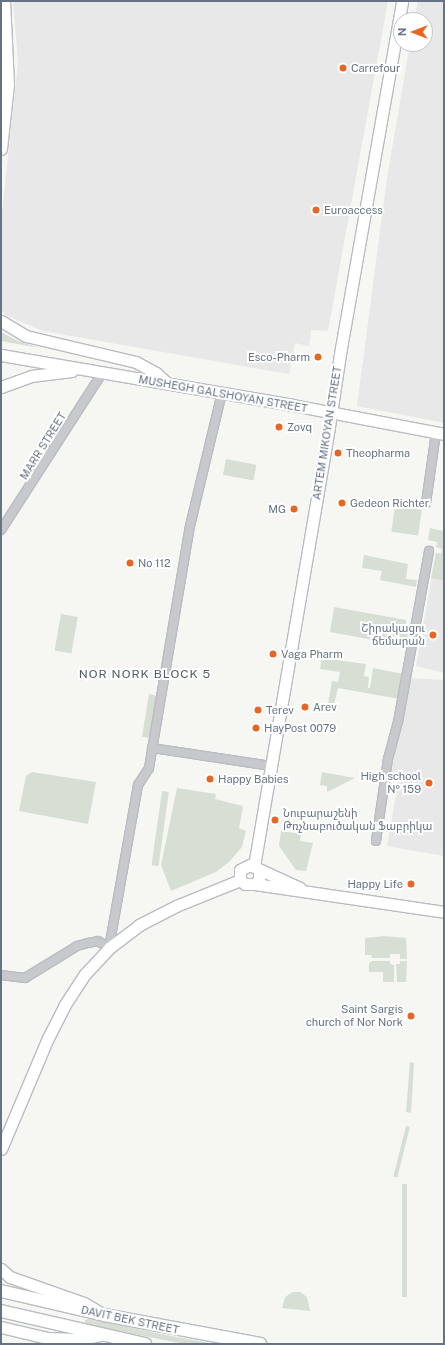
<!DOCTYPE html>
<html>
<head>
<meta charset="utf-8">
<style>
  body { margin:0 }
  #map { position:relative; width:445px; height:1345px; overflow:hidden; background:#f6f7f3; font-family:"Public Sans","Noto Sans Armenian",sans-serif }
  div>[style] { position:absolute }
  .built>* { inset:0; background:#e7e8e7 }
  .green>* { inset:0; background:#d7ded4; transform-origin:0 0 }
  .roads { filter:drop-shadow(1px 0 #b9bcc1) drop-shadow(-1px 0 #b9bcc1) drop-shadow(0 1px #b9bcc1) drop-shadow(0 -1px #b9bcc1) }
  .street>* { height:8px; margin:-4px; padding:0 4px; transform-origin:4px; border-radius:4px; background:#c7c9cd }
  .secondary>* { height:11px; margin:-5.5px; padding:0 5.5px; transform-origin:5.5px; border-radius:5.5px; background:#fff }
  .primary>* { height:12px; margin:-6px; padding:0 6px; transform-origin:6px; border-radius:6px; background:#fff }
  .dots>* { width:11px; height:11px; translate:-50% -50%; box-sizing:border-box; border:2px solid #fff; border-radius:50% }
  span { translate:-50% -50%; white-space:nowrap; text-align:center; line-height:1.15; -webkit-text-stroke:4px #fff; paint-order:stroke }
  .poi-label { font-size:11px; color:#657385 }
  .left { translate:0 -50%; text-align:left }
  .right { translate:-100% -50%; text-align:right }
  .street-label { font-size:11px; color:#657385 }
  .neighbourhood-label { font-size:12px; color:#535d6a; letter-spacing:1px }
  .frame { position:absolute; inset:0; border:2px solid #657385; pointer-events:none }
  .north { position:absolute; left:393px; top:12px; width:40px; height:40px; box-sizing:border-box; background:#fff; border:1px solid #c1c7ce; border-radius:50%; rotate:270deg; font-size:11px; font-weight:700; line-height:16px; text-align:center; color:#657385 }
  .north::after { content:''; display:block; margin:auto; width:14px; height:18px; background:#e66624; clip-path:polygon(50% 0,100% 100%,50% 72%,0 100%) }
</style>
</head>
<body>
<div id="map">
  <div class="built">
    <div style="clip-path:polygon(13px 1px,388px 1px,328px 331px,311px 330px,309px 346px,295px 343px,289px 374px,43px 331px,5px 315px,1px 308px,1px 223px,18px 62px)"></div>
    <div style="clip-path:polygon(418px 1px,444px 1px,444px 423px,357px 406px,387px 178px,410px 44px,425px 44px,425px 20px,414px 20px)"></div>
    <div style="clip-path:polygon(436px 553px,444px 554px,444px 673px,416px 666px)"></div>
    <div style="clip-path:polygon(409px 678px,444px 680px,444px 856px,387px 846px,398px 783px,390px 780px)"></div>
  </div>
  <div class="green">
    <div style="clip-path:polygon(1px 332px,18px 341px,39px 348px,1px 341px)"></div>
    <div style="left:226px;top:459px;width:31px;height:16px;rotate:11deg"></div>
    <div style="left:395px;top:506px;width:27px;height:26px;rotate:8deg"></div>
    <div style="clip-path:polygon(430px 528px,444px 531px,444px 581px,431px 578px,436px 553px,441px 554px,442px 549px,436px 547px,437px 542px,428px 540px)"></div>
    <div style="clip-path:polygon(364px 555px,408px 564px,406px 579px,417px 580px,416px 587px,380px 580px,382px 571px,362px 568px)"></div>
    <div style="clip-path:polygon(334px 607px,406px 620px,406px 624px,410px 625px,406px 646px,330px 632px)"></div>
    <div style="left:61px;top:614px;width:17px;height:37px;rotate:10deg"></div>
    <div style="clip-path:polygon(322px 658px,366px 664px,364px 676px,369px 677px,368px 688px,370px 688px,373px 668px,404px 674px,399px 699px,338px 688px,334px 705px,328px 704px,332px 681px,338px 682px,340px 672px,320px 669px)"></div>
    <div style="clip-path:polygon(149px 694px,158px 696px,150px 738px,142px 737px)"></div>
    <div style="clip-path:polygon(32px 772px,96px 782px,88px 824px,19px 811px,26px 776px)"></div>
    <div style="clip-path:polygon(322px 772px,355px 778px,327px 792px,327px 786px,320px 785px)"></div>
    <div style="clip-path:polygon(177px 788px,216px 794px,215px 799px,243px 806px,239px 828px,246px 831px,242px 847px,229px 862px,216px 872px,171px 891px,161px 865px)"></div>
    <div style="left:162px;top:791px;width:7px;height:75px;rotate:8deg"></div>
    <div style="clip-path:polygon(281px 831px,301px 834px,300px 841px,313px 843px,306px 871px,296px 870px,279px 846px)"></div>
    <div style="clip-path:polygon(384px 936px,406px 938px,407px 959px,400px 959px,400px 954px,390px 954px,390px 958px,372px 958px,371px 955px,365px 955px,365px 938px)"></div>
    <div style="clip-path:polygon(372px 961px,390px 961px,390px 964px,394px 965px,394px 982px,383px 982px,383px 972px,369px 972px,369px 963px)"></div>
    <div style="clip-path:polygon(400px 961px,407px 961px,406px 982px,397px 982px,396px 964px,400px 964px)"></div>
    <div style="clip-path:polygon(410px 1062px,414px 1063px,411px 1113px,406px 1112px)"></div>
    <div style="left:406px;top:1126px;width:4px;height:52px;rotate:14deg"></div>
    <div style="left:402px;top:1184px;width:5px;height:113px"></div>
    <div style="clip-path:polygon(293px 1292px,300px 1292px,307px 1297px,310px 1311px,282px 1308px,285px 1297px)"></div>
    <div style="clip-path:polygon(89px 1319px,176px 1337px,216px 1344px,184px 1344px,85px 1324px,85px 1320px)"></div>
  </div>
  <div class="roads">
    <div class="street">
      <div style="left:426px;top:503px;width:71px;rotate:-81.9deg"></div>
      <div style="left:1px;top:530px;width:187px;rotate:-57.2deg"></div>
      <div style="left:152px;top:748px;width:120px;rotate:8.6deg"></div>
      <div style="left:376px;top:841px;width:83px;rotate:-81.7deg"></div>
      <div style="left:388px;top:759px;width:38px;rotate:-75deg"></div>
      <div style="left:398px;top:722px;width:174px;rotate:-79.7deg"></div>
      <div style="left:1px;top:975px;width:24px;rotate:7deg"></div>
      <div style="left:25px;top:978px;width:61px;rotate:-31.6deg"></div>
      <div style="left:77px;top:946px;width:11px;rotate:-15deg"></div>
      <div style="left:88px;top:943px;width:10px;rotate:-11deg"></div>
      <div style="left:98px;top:941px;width:13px;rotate:32deg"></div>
      <div style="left:109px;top:948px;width:166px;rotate:-79.9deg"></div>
      <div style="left:138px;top:785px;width:20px;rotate:-57deg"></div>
      <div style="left:149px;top:768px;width:245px;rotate:-80.4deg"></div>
      <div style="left:190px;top:526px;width:137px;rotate:-76.5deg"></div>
    </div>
    <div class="secondary">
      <div style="left:1px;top:321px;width:29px;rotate:31deg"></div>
      <div style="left:26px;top:336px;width:113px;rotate:13.3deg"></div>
      <div style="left:136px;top:362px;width:23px;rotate:29deg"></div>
      <div style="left:156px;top:373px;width:15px;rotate:42deg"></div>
      <div style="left:1px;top:355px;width:295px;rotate:9.7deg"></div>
      <div style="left:292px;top:405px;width:155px;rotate:10.8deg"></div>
      <div style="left:1px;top:387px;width:32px;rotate:-20deg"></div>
      <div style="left:31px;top:376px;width:41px;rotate:-7deg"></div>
      <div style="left:254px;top:866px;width:445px;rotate:-80.3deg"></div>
      <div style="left:329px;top:427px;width:80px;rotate:-81.4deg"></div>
      <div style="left:341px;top:348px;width:352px;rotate:-80deg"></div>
      <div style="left:259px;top:870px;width:9px;rotate:90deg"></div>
      <div style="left:259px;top:879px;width:6px;rotate:129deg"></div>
      <div style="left:255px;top:884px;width:10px;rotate:180deg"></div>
      <div style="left:245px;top:884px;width:6px;rotate:-141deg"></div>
      <div style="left:240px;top:880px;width:10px;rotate:-90deg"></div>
      <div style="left:240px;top:870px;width:11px;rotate:-27deg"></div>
      <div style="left:250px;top:865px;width:55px;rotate:24.7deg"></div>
      <div style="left:255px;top:884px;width:191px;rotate:8.4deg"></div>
      <div style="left:1px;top:1149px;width:121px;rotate:-67.1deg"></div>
      <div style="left:48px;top:1038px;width:36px;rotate:-63deg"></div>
      <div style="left:64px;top:1006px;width:38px;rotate:-57deg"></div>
      <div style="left:85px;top:974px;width:35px;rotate:-47deg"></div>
      <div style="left:109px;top:948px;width:38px;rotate:-37deg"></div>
      <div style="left:139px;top:925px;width:42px;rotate:-27.2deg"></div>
      <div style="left:176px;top:906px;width:69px;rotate:-22.1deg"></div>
      <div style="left:1px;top:1269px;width:12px;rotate:42deg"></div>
      <div style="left:10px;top:1277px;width:78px;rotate:19.4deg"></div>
      <div style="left:84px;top:1303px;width:17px;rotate:31deg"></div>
      <div style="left:1px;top:1327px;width:47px;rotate:13.4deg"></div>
      <div style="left:47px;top:1338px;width:36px;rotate:2deg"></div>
      <div style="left:83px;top:1339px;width:17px;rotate:-13deg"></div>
    </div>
    <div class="primary">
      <div style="left:1px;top:149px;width:64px;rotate:-83.8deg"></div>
      <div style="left:8px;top:85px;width:84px;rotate:-92.7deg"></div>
      <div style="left:1px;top:1291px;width:106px;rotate:13.1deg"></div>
      <div style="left:104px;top:1315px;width:159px;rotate:10.5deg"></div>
      <div style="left:1px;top:1311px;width:148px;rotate:12.9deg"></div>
    </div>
  </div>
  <div class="dots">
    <div style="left:343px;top:68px;background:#e66624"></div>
    <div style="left:316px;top:210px;background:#e66624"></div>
    <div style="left:318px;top:357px;background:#e66624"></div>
    <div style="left:279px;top:427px;background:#e66624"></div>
    <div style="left:338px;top:453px;background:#e66624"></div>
    <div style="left:342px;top:503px;background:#e66624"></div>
    <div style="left:294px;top:509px;background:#e66624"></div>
    <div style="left:130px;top:563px;background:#e66624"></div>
    <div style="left:433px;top:635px;background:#e66624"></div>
    <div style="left:273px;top:654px;background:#e66624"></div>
    <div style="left:305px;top:707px;background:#e66624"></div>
    <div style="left:258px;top:710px;background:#e66624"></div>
    <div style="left:256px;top:728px;background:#e66624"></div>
    <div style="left:210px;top:779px;background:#e66624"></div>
    <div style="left:429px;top:783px;background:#e66624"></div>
    <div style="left:275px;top:820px;background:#e66624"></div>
    <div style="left:411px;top:884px;background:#e66624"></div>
    <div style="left:411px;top:1016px;background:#e66624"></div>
  </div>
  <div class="poi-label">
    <span class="left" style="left:351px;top:68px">Carrefour</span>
    <span class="left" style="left:324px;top:210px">Euroaccess</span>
    <span class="right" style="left:310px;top:357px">Esco-Pharm</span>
    <span class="left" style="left:287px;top:427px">Zovq</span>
    <span class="left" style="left:346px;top:453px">Theopharma</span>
    <span class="left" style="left:350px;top:503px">Gedeon Richter</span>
    <span class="right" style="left:286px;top:509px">MG</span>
    <span class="left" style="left:138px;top:563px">No 112</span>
    <span class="right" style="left:425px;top:635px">Շիրակացու<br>ճեմարան</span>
    <span class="left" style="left:281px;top:654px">Vaga Pharm</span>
    <span class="left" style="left:313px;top:707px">Arev</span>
    <span class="left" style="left:266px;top:710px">Terev</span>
    <span class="left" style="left:264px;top:728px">HayPost 0079</span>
    <span class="right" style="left:421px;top:783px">High school<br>№ 159</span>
    <span class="left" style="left:218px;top:779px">Happy Babies</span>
    <span class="left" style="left:283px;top:820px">Նուբարաշենի<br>Թռչնաբուծական Ֆաբրիկա</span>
    <span class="right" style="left:403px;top:884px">Happy Life</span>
    <span class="right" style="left:403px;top:1016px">Saint Sargis<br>church of Nor Nork</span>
  </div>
  <div class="street-label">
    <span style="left:223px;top:394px;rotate:10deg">MUSHEGH GALSHOYAN STREET</span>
    <span style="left:327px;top:433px;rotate:-81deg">ARTEM MIKOYAN STREET</span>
    <span style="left:43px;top:446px;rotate:-58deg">MARR STREET</span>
    <span style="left:130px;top:1320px;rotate:12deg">DAVIT BEK STREET</span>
  </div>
  <div class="neighbourhood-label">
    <span style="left:145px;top:675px">NOR NORK BLOCK 5</span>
  </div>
  <div class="frame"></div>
  <div class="north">N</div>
</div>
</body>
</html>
